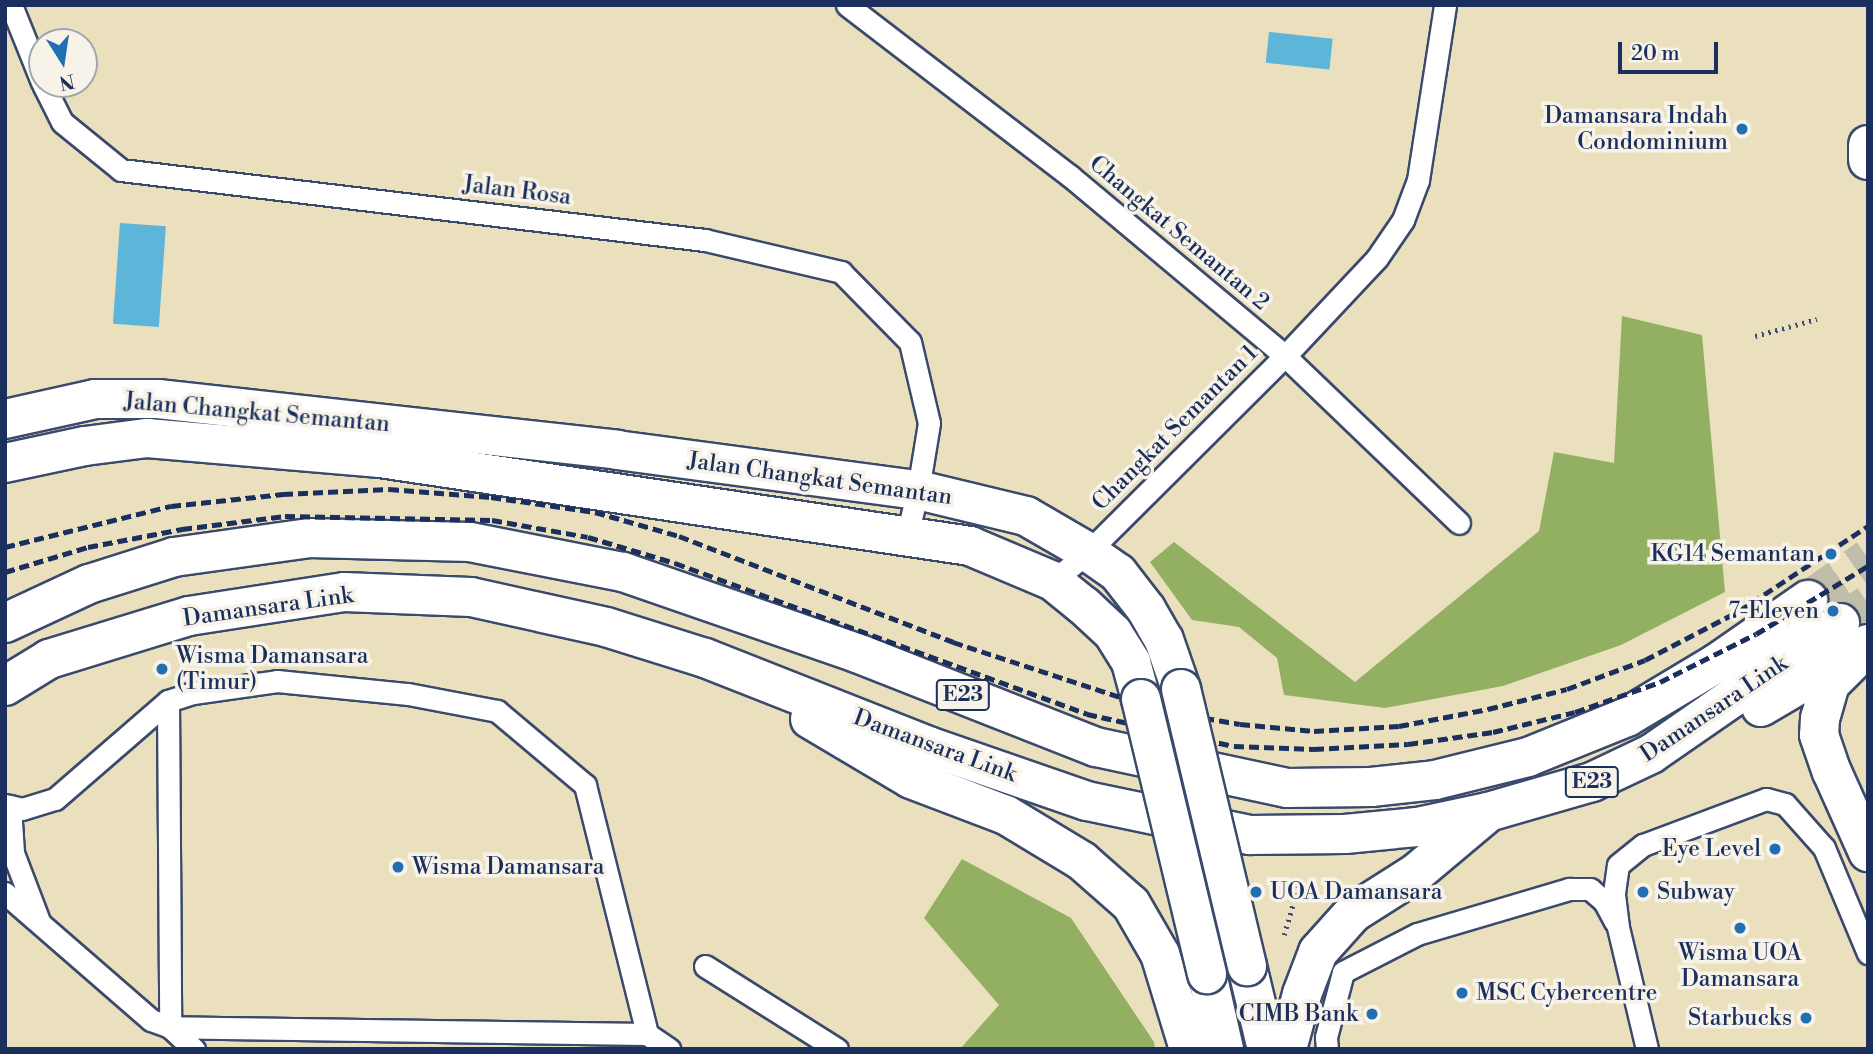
<!DOCTYPE html>
<html>
<head>
<meta charset="utf-8">
<style>
  body { margin:0 }
  #map { position:relative; width:1873px; height:1054px; overflow:hidden; background:#eae0be; font-family:"Libre Bodoni",serif }
  div>[style] { position:absolute }
  .forest>* { inset:0; background:#93b062 }
  .water>* { inset:0; background:#5db5da; transform-origin:0 0 }
  .highway-tunnel>* { height:38px; margin-top:-19px; transform-origin:0; background:repeating-linear-gradient(90deg,#c1bdab 0 38px,transparent 0 57px) }
  .path>* { height:4.5px; margin-top:-2.25px; transform-origin:0; background:repeating-linear-gradient(90deg,#3a4a6c 0 2px,transparent 0 7px) }
  .roads { filter:drop-shadow(2px 0 #3a4a6c) drop-shadow(-2px 0 #3a4a6c) drop-shadow(0 2px #3a4a6c) drop-shadow(0 -2px #3a4a6c) }
  .lane>* { height:21px; margin:-10.5px; padding:0 10.5px; transform-origin:10.5px; border-radius:10.5px; background:#fff }
  .street>* { height:38px; margin:-19px; padding:0 19px; transform-origin:19px; border-radius:19px; background:#fff }
  .secondary>* { height:38px; margin:-19px; padding:0 19px; transform-origin:19px; border-radius:19px; background:#fff }
  .highway>* { height:38px; margin:-19px; padding:0 19px; transform-origin:19px; border-radius:19px; background:#fff }
  .rail>* { height:5px; margin-top:-2.5px; transform-origin:0; background:repeating-linear-gradient(90deg,#1b2f5e 0 10px,transparent 0 15px) }
  .bridges { filter:drop-shadow(2px 0 #3a4a6c) drop-shadow(-2px 0 #3a4a6c) drop-shadow(0 2px #3a4a6c) drop-shadow(0 -2px #3a4a6c) }
  .street-bridge>* { height:38px; margin:-19px; padding:0 19px; transform-origin:19px; border-radius:19px; background:#fff }
  .dots>* { width:19px; height:19px; translate:-50% -50%; box-sizing:border-box; border:4px solid #f7f3e8; border-radius:50% }
  span { translate:-50% -50%; white-space:nowrap; text-align:center; line-height:1.15; -webkit-text-stroke:7px #f7f3e8; paint-order:stroke }
  .shield-label span { padding:2px 5px; background:#f7f3e8; border:2px solid; border-radius:5px; -webkit-text-stroke-width:0 }
  .shield-label { font-size:21px; color:#1b2f5e; font-weight:700 }
  .poi-label { font-size:23px; color:#1b2f5e }
  .right { translate:-100% -50%; text-align:right }
  .left { translate:0 -50%; text-align:left }
  .street-label { font-size:23px; color:#1b2f5e }
  .frame { position:absolute; inset:0; border:7px solid #1b2f5e; pointer-events:none }
  .north { position:absolute; left:28px; top:28px; width:70px; height:70px; box-sizing:border-box; background:#f7f3e8; border:2px solid #9fa5b1; border-radius:50%; rotate:168deg; font-size:19px; font-weight:700; line-height:28px; text-align:center; color:#1b2f5e }
  .north::after { content:''; display:block; margin:auto; width:24px; height:32px; background:#1f6fb2; clip-path:polygon(50% 0,100% 100%,50% 72%,0 100%) }
  .scale { position:absolute; left:1618px; top:42px; width:100px; height:32px; box-sizing:border-box; border:4px solid #1b2f5e; border-top:0; padding-left:9px; font-size:21px; line-height:24px; white-space:nowrap; color:#1b2f5e; -webkit-text-stroke:5px #f7f3e8; paint-order:stroke }
</style>
</head>
<body>
<div id="map">
  <div class="forest">
    <div style="clip-path:polygon(1622px 316px,1702px 335px,1725px 592px,1621px 645px,1503px 686px,1385px 708px,1284px 695px,1277px 658px,1239px 627px,1192px 620px,1150px 562px,1174px 542px,1355px 682px,1539px 531px,1554px 452px,1614px 463px)"></div>
    <div style="clip-path:polygon(962px 859px,1071px 918px,1154px 1042px,1155px 1049px,960px 1049px,999px 1005px,924px 918px)"></div>
  </div>
  <div class="water">
    <div style="left:1269px;top:32px;width:64px;height:31px;rotate:6deg"></div>
    <div style="left:120px;top:223px;width:46px;height:101px;rotate:4deg"></div>
  </div>
  <div class="highway-tunnel">
    <div style="left:1808px;top:600px;width:73px;rotate:-35deg"></div>
    <div style="left:1840px;top:623px;width:34px;rotate:-34deg"></div>
  </div>
  <div class="path">
    <div style="left:1755px;top:336px;width:64px;rotate:-15.3deg"></div>
    <div style="left:1284px;top:935px;width:50px;rotate:-73.7deg"></div>
  </div>
  <div class="roads">
    <div class="lane">
      <div style="left:11px;top:5px;width:83px;rotate:68.1deg"></div>
      <div style="left:847px;top:5px;width:281px;rotate:37.5deg"></div>
      <div style="left:1070px;top:176px;width:280px;rotate:39.9deg"></div>
      <div style="left:1285px;top:356px;width:241px;rotate:43.8deg"></div>
      <div style="left:43px;top:84px;width:42px;rotate:63.4deg"></div>
      <div style="left:62px;top:122px;width:76px;rotate:39.1deg"></div>
      <div style="left:121px;top:170px;width:588px;rotate:6.84deg"></div>
      <div style="left:705px;top:240px;width:140px;rotate:13.2deg"></div>
      <div style="left:841px;top:272px;width:98px;rotate:45.4deg"></div>
      <div style="left:910px;top:342px;width:83px;rotate:76.8deg"></div>
      <div style="left:929px;top:423px;width:68px;rotate:99.3deg"></div>
      <div style="left:918px;top:490px;width:50px;rotate:103.8deg"></div>
      <div style="left:1053px;top:581px;width:45px;rotate:-39.6deg"></div>
      <div style="left:1088px;top:552px;width:278px;rotate:-44.9deg"></div>
      <div style="left:1285px;top:356px;width:134px;rotate:-46.8deg"></div>
      <div style="left:1377px;top:258px;width:46px;rotate:-55.6deg"></div>
      <div style="left:1403px;top:220px;width:43px;rotate:-69.4deg"></div>
      <div style="left:1418px;top:180px;width:177px;rotate:-81.2deg"></div>
      <div style="left:168px;top:701px;width:326px;rotate:89.6deg"></div>
      <div style="left:170px;top:1027px;width:33px;rotate:43deg"></div>
      <div style="left:5px;top:805px;width:17px;rotate:13deg"></div>
      <div style="left:22px;top:809px;width:34px;rotate:-17deg"></div>
      <div style="left:55px;top:799px;width:150px;rotate:-40.9deg"></div>
      <div style="left:168px;top:701px;width:26px;rotate:-18deg"></div>
      <div style="left:193px;top:693px;width:85px;rotate:-8.1deg"></div>
      <div style="left:277px;top:681px;width:132px;rotate:5.7deg"></div>
      <div style="left:408px;top:694px;width:91px;rotate:10.8deg"></div>
      <div style="left:497px;top:711px;width:115px;rotate:40.1deg"></div>
      <div style="left:585px;top:785px;width:257px;rotate:76deg"></div>
      <div style="left:647px;top:1034px;width:477px;rotate:-179.2deg"></div>
      <div style="left:170px;top:1027px;width:20px;rotate:-160deg"></div>
      <div style="left:151px;top:1020px;width:194px;rotate:-139deg"></div>
      <div style="left:10px;top:806px;width:47px;rotate:86.3deg"></div>
      <div style="left:13px;top:853px;width:73px;rotate:69.1deg"></div>
      <div style="left:705px;top:966px;width:156px;rotate:32.2deg"></div>
      <div style="left:647px;top:1034px;width:27px;rotate:34deg"></div>
      <div style="left:1327px;top:1049px;width:12px;rotate:-95deg"></div>
      <div style="left:1326px;top:1037px;width:67px;rotate:-75.3deg"></div>
      <div style="left:1343px;top:972px;width:83px;rotate:-27.2deg"></div>
      <div style="left:1417px;top:934px;width:159px;rotate:-16.5deg"></div>
      <div style="left:1569px;top:889px;width:21px"></div>
      <div style="left:1590px;top:889px;width:18px;rotate:41deg"></div>
      <div style="left:1604px;top:901px;width:24px;rotate:62deg"></div>
      <div style="left:1647px;top:1049px;width:125px;rotate:-103.4deg"></div>
      <div style="left:1618px;top:927px;width:34px;rotate:-97deg"></div>
      <div style="left:1614px;top:893px;width:28px;rotate:-82deg"></div>
      <div style="left:1618px;top:865px;width:32px;rotate:-39deg"></div>
      <div style="left:1643px;top:845px;width:131px;rotate:-20.5deg"></div>
      <div style="left:1766px;top:799px;width:20px;rotate:15deg"></div>
      <div style="left:1785px;top:804px;width:59px;rotate:48.4deg"></div>
      <div style="left:1824px;top:848px;width:114px;rotate:67.3deg"></div>
    </div>
    <div class="street">
      <div style="left:5px;top:419px;width:92px;rotate:-12.5deg"></div>
      <div style="left:95px;top:399px;width:63px"></div>
      <div style="left:158px;top:399px;width:462px;rotate:6.3deg"></div>
      <div style="left:617px;top:450px;width:304px;rotate:7.6deg"></div>
      <div style="left:918px;top:490px;width:111px;rotate:13.5deg"></div>
      <div style="left:1026px;top:516px;width:72px;rotate:30.1deg"></div>
      <div style="left:1088px;top:552px;width:37px;rotate:35deg"></div>
      <div style="left:1118px;top:573px;width:46px;rotate:52.1deg"></div>
      <div style="left:1146px;top:609px;width:36px;rotate:60deg"></div>
      <div style="left:1164px;top:640px;width:52px;rotate:70.9deg"></div>
      <div style="left:5px;top:463px;width:82px;rotate:-12deg"></div>
      <div style="left:85px;top:446px;width:63px;rotate:-7.4deg"></div>
      <div style="left:147px;top:438px;width:234px;rotate:4.9deg"></div>
      <div style="left:380px;top:458px;width:597px;rotate:8.48deg"></div>
      <div style="left:970px;top:546px;width:90px;rotate:22.9deg"></div>
      <div style="left:1053px;top:581px;width:38px;rotate:39deg"></div>
      <div style="left:1083px;top:605px;width:41px;rotate:43deg"></div>
      <div style="left:1113px;top:633px;width:34px;rotate:58deg"></div>
      <div style="left:1131px;top:662px;width:38px;rotate:75deg"></div>
      <div style="left:1861px;top:653px;width:44px;rotate:135deg"></div>
      <div style="left:1830px;top:684px;width:35px;rotate:106deg"></div>
      <div style="left:1820px;top:718px;width:17px;rotate:93deg"></div>
      <div style="left:1819px;top:735px;width:39px;rotate:71deg"></div>
      <div style="left:1832px;top:772px;width:88px;rotate:65.8deg"></div>
      <div style="left:1247px;top:966px;width:85px;rotate:76.5deg"></div>
      <div style="left:1207px;top:974px;width:77px;rotate:77.2deg"></div>
    </div>
    <div class="secondary">
      <div style="left:1868px;top:145px;width:15px;rotate:90deg"></div>
    </div>
    <div class="highway">
      <div style="left:5px;top:623px;width:93px;rotate:-24.9deg"></div>
      <div style="left:89px;top:584px;width:89px;rotate:-17.6deg"></div>
      <div style="left:174px;top:557px;width:136px;rotate:-8deg"></div>
      <div style="left:309px;top:538px;width:161px;rotate:1.4deg"></div>
      <div style="left:470px;top:542px;width:156px;rotate:11.1deg"></div>
      <div style="left:623px;top:572px;width:248px;rotate:19.1deg"></div>
      <div style="left:857px;top:653px;width:257px;rotate:21.5deg"></div>
      <div style="left:1096px;top:747px;width:196px;rotate:12.1deg"></div>
      <div style="left:1288px;top:788px;width:83px;rotate:-0.7deg"></div>
      <div style="left:1371px;top:787px;width:64px;rotate:-6.2deg"></div>
      <div style="left:1435px;top:780px;width:96px;rotate:-13.9deg"></div>
      <div style="left:1528px;top:757px;width:107px;rotate:-22deg"></div>
      <div style="left:1627px;top:717px;width:105px;rotate:-31deg"></div>
      <div style="left:1717px;top:663px;width:111px;rotate:-34.7deg"></div>
      <div style="left:5px;top:686px;width:52px;rotate:-31.5deg"></div>
      <div style="left:49px;top:659px;width:146px;rotate:-17.1deg"></div>
      <div style="left:189px;top:616px;width:157px;rotate:-8.8deg"></div>
      <div style="left:344px;top:592px;width:127px;rotate:2.3deg"></div>
      <div style="left:471px;top:597px;width:138px;rotate:12.5deg"></div>
      <div style="left:606px;top:627px;width:104px;rotate:17.4deg"></div>
      <div style="left:705px;top:658px;width:240px;rotate:21.5deg"></div>
      <div style="left:928px;top:746px;width:168px;rotate:19.1deg"></div>
      <div style="left:1087px;top:801px;width:167px;rotate:11.8deg"></div>
      <div style="left:1250px;top:835px;width:95px;rotate:-0.6deg"></div>
      <div style="left:1345px;top:834px;width:72px;rotate:-5.6deg"></div>
      <div style="left:1417px;top:827px;width:73px;rotate:-11.9deg"></div>
      <div style="left:1488px;top:812px;width:108px;rotate:-16.1deg"></div>
      <div style="left:1592px;top:782px;width:65px;rotate:-25.4deg"></div>
      <div style="left:1651px;top:754px;width:230px;rotate:-34.7deg"></div>
      <div style="left:1761px;top:707px;width:124px;rotate:-30.5deg"></div>
      <div style="left:810px;top:719px;width:117px;rotate:30.7deg"></div>
      <div style="left:911px;top:779px;width:102px;rotate:20.8deg"></div>
      <div style="left:1006px;top:815px;width:89px;rotate:31.2deg"></div>
      <div style="left:1082px;top:861px;width:65px;rotate:41.3deg"></div>
      <div style="left:1131px;top:904px;width:58px;rotate:59.9deg"></div>
      <div style="left:1160px;top:954px;width:99px;rotate:73deg"></div>
      <div style="left:1287px;top:1049px;width:57px;rotate:-74.7deg"></div>
      <div style="left:1302px;top:994px;width:45px;rotate:-69.1deg"></div>
      <div style="left:1318px;top:952px;width:52px;rotate:-48.1deg"></div>
      <div style="left:1353px;top:913px;width:75px;rotate:-32.4deg"></div>
      <div style="left:1416px;top:873px;width:89px;rotate:-40deg"></div>
    </div>
  </div>
  <div class="rail">
    <div style="left:5px;top:547px;width:171px;rotate:-13.9deg"></div>
    <div style="left:171px;top:506px;width:113px;rotate:-6.1deg"></div>
    <div style="left:283px;top:494px;width:106px;rotate:-2.7deg"></div>
    <div style="left:389px;top:489px;width:102px;rotate:4.5deg"></div>
    <div style="left:491px;top:497px;width:105px;rotate:8.2deg"></div>
    <div style="left:595px;top:512px;width:87px;rotate:15.9deg"></div>
    <div style="left:679px;top:536px;width:294px;rotate:21.1deg"></div>
    <div style="left:953px;top:642px;width:218px;rotate:18.2deg"></div>
    <div style="left:1160px;top:710px;width:81px;rotate:9.9deg"></div>
    <div style="left:1240px;top:724px;width:74px;rotate:5.4deg"></div>
    <div style="left:1314px;top:731px;width:85px;rotate:-3.4deg"></div>
    <div style="left:1399px;top:726px;width:91px;rotate:-10.8deg"></div>
    <div style="left:1488px;top:709px;width:81px;rotate:-14.2deg"></div>
    <div style="left:1567px;top:689px;width:83px;rotate:-20.4deg"></div>
    <div style="left:1645px;top:660px;width:106px;rotate:-27.5deg"></div>
    <div style="left:1739px;top:611px;width:154px;rotate:-33.4deg"></div>
    <div style="left:5px;top:572px;width:87px;rotate:-16.8deg"></div>
    <div style="left:88px;top:547px;width:96px;rotate:-10.8deg"></div>
    <div style="left:182px;top:529px;width:104px;rotate:-7.2deg"></div>
    <div style="left:285px;top:516px;width:207px;rotate:1.1deg"></div>
    <div style="left:492px;top:520px;width:97px;rotate:10deg"></div>
    <div style="left:588px;top:537px;width:91px;rotate:16.6deg"></div>
    <div style="left:675px;top:563px;width:439px;rotate:20.1deg"></div>
    <div style="left:1087px;top:714px;width:150px;rotate:12.3deg"></div>
    <div style="left:1234px;top:746px;width:80px;rotate:2.1deg"></div>
    <div style="left:1314px;top:749px;width:94px;rotate:-3deg"></div>
    <div style="left:1408px;top:744px;width:86px;rotate:-8deg"></div>
    <div style="left:1493px;top:732px;width:84px;rotate:-13.7deg"></div>
    <div style="left:1575px;top:712px;width:90px;rotate:-19.4deg"></div>
    <div style="left:1660px;top:682px;width:107px;rotate:-26.6deg"></div>
    <div style="left:1756px;top:634px;width:131px;rotate:-31.3deg"></div>
  </div>
  <div class="bridges">
    <div class="street-bridge">
      <div style="left:1181px;top:689px;width:285px;rotate:76.6deg"></div>
      <div style="left:1141px;top:699px;width:283px;rotate:76.5deg"></div>
    </div>
  </div>
  <div class="dots">
    <div style="left:1742px;top:129px;background:#1f6fb2"></div>
    <div style="left:1831px;top:554px;background:#1f6fb2"></div>
    <div style="left:1833px;top:611px;background:#1f6fb2"></div>
    <div style="left:162px;top:669px;background:#1f6fb2"></div>
    <div style="left:1775px;top:849px;background:#1f6fb2"></div>
    <div style="left:398px;top:867px;background:#1f6fb2"></div>
    <div style="left:1256px;top:892px;background:#1f6fb2"></div>
    <div style="left:1643px;top:892px;background:#1f6fb2"></div>
    <div style="left:1740px;top:928px;background:#1f6fb2"></div>
    <div style="left:1462px;top:993px;background:#1f6fb2"></div>
    <div style="left:1372px;top:1014px;background:#1f6fb2"></div>
    <div style="left:1806px;top:1018px;background:#1f6fb2"></div>
  </div>
  <div class="shield-label">
    <span style="left:963px;top:695px">E23</span>
    <span style="left:1592px;top:782px">E23</span>
  </div>
  <div class="poi-label">
    <span class="right" style="left:1728px;top:129px">Damansara Indah<br>Condominium</span>
    <span class="right" style="left:1815px;top:554px">KG14 Semantan</span>
    <span class="right" style="left:1819px;top:611px">7-Eleven</span>
    <span class="left" style="left:176px;top:669px">Wisma Damansara<br>(Timur)</span>
    <span class="right" style="left:1761px;top:849px">Eye Level</span>
    <span class="left" style="left:412px;top:867px">Wisma Damansara</span>
    <span class="left" style="left:1270px;top:892px">UOA Damansara</span>
    <span class="left" style="left:1657px;top:892px">Subway</span>
    <span style="left:1740px;top:966px">Wisma UOA<br>Damansara</span>
    <span class="left" style="left:1476px;top:993px">MSC Cybercentre</span>
    <span class="right" style="left:1358px;top:1014px">CIMB Bank</span>
    <span class="right" style="left:1792px;top:1018px">Starbucks</span>
  </div>
  <div class="street-label">
    <span style="left:517px;top:191px;rotate:7deg">Jalan Rosa</span>
    <span style="left:1179px;top:233px;rotate:40deg">Changkat Semantan 2</span>
    <span style="left:257px;top:413px;rotate:5deg">Jalan Changkat Semantan</span>
    <span style="left:1175px;top:428px;rotate:-45deg">Changkat Semantan 1</span>
    <span style="left:820px;top:479px;rotate:8deg">Jalan Changkat Semantan</span>
    <span style="left:268px;top:607px;rotate:-8deg">Damansara Link</span>
    <span style="left:1714px;top:709px;rotate:-34deg">Damansara Link</span>
    <span style="left:935px;top:746px;rotate:20deg">Damansara Link</span>
  </div>
  <div class="frame"></div>
  <div class="north">N</div>
  <div class="scale">20 m</div>
</div>
</body>
</html>
